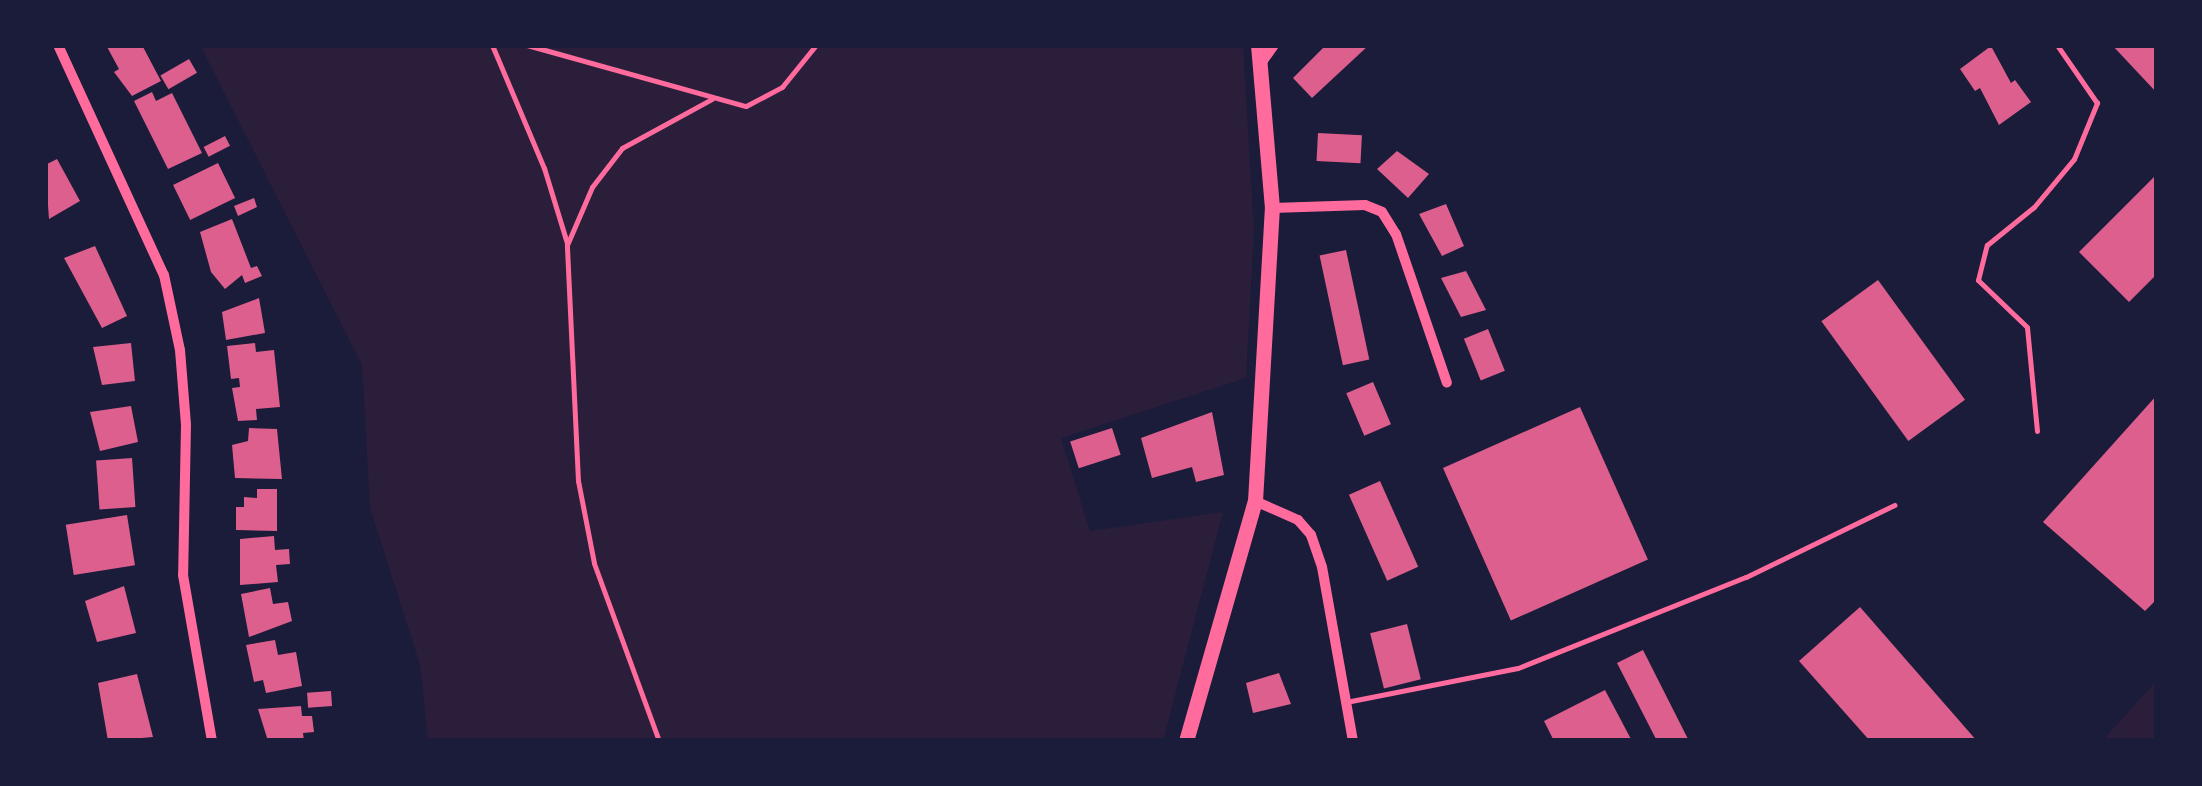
<!DOCTYPE html>
<html>
<head>
<meta charset="utf-8">
<style>
  body { margin:0 }
  #map { position:relative; width:2202px; height:786px; overflow:hidden; background:#1b1b3a; font-family:"Work Sans",sans-serif }
  div>[style] { position:absolute }
  .green>* { inset:0; background:#2a1e3b }
  .building>* { inset:0; background:#dd5f8e; transform-origin:0 0 }
  .path>* { height:5px; margin:-2.5px; padding:0 2.5px; transform-origin:2.5px; border-radius:2.5px; background:#ff6b9d }
  .service>* { height:5px; margin:-2.5px; padding:0 2.5px; transform-origin:2.5px; border-radius:2.5px; background:#ff6b9d }
  .minor>* { height:10px; margin:-5px; padding:0 5px; transform-origin:5px; border-radius:5px; background:#ff6b9d }
  .secondary>* { height:15px; margin:-7.5px; padding:0 7.5px; transform-origin:7.5px; border-radius:7.5px; background:#ff6b9d }
  span { translate:-50% -50%; white-space:nowrap; text-align:center; line-height:1.15; -webkit-text-stroke:8px #1b1b3a; paint-order:stroke }
  .frame { position:absolute; inset:0; border:48px solid #1b1b3a; pointer-events:none }
</style>
</head>
<body>
<div id="map">
  <div class="green">
    <div style="clip-path:polygon(200px 45px,1243px 45px,1254px 231px,1246px 378px,1061px 438px,1090px 531px,1223px 512px,1163px 741px,428px 741px,420px 665px,370px 508px,362px 365px)"></div>
    <div style="clip-path:polygon(2157px 680px,2157px 741px,2102px 741px)"></div>
  </div>
  <div class="building">
    <div style="clip-path:polygon(106px 45px,142px 45px,161px 81px,132px 96px,114px 72px,119px 69px)"></div>
    <div style="clip-path:polygon(1326px 45px,1369px 45px,1312px 98px,1293px 78px)"></div>
    <div style="clip-path:polygon(2112px 45px,2157px 45px,2157px 93px)"></div>
    <div style="clip-path:polygon(1991px 46px,2011px 83px,2015px 80px,2031px 102px,1999px 125px,1980px 88px,1975px 91px,1960px 69px)"></div>
    <div style="left:189px;top:59px;width:16px;height:33px;rotate:60deg"></div>
    <div style="clip-path:polygon(152px 92px,156px 101px,172px 93px,202px 153px,168px 169px,134px 101px)"></div>
    <div style="left:1318px;top:133px;width:44px;height:28px;rotate:3deg"></div>
    <div style="left:225px;top:136px;width:11px;height:24px;rotate:63deg"></div>
    <div style="clip-path:polygon(1397px 151px,1429px 174px,1408px 198px,1377px 169px)"></div>
    <div style="clip-path:polygon(57px 159px,80px 201px,49px 219px,45px 165px)"></div>
    <div style="left:218px;top:163px;width:39px;height:50px;rotate:64deg"></div>
    <div style="clip-path:polygon(2157px 174px,2157px 274px,2129px 302px,2079px 252px)"></div>
    <div style="clip-path:polygon(254px 198px,257px 207px,238px 216px,234px 206px)"></div>
    <div style="clip-path:polygon(1446px 204px,1464px 246px,1442px 256px,1419px 214px)"></div>
    <div style="clip-path:polygon(232px 219px,251px 268px,257px 266px,262px 276px,245px 283px,242px 275px,225px 289px,211px 272px,200px 232px)"></div>
    <div style="clip-path:polygon(95px 246px,127px 316px,102px 328px,64px 258px)"></div>
    <div style="left:1346px;top:250px;width:112px;height:27px;rotate:78deg"></div>
    <div style="clip-path:polygon(1466px 271px,1486px 310px,1461px 317px,1441px 278px)"></div>
    <div style="left:1878px;top:280px;width:148px;height:70px;rotate:54deg"></div>
    <div style="clip-path:polygon(259px 298px,265px 333px,226px 340px,222px 312px)"></div>
    <div style="left:1488px;top:329px;width:45px;height:26px;rotate:68deg"></div>
    <div style="clip-path:polygon(131px 343px,135px 381px,102px 385px,93px 347px)"></div>
    <div style="clip-path:polygon(255px 343px,256px 352px,274px 350px,280px 407px,256px 409px,257px 420px,238px 421px,232px 388px,240px 387px,239px 378px,231px 379px,227px 346px)"></div>
    <div style="left:1373px;top:382px;width:46px;height:29px;rotate:67deg"></div>
    <div style="clip-path:polygon(2157px 395px,2157px 599px,2145px 611px,2043px 522px)"></div>
    <div style="clip-path:polygon(131px 406px,138px 442px,100px 451px,90px 412px)"></div>
    <div style="left:1580px;top:407px;width:167px;height:150px;rotate:66deg"></div>
    <div style="clip-path:polygon(1212px 412px,1224px 475px,1196px 482px,1192px 467px,1152px 478px,1141px 438px)"></div>
    <div style="clip-path:polygon(249px 428px,277px 429px,282px 479px,235px 478px,232px 445px,248px 441px)"></div>
    <div style="left:1112px;top:428px;width:28px;height:44px;rotate:72deg"></div>
    <div style="left:132px;top:458px;width:49px;height:36px;rotate:86deg"></div>
    <div style="left:1380px;top:481px;width:94px;height:34px;rotate:66deg"></div>
    <div style="clip-path:polygon(257px 489px,277px 489px,277px 531px,236px 530px,236px 507px,244px 507px,244px 497px,257px 498px)"></div>
    <div style="left:127px;top:515px;width:51px;height:62px;rotate:81deg"></div>
    <div style="clip-path:polygon(274px 536px,275px 550px,289px 549px,290px 564px,276px 565px,278px 582px,240px 585px,240px 539px)"></div>
    <div style="clip-path:polygon(124px 586px,136px 633px,97px 642px,85px 601px)"></div>
    <div style="clip-path:polygon(270px 588px,273px 604px,288px 602px,292px 621px,249px 637px,241px 594px)"></div>
    <div style="clip-path:polygon(1860px 607px,1977px 741px,1870px 741px,1799px 661px)"></div>
    <div style="left:1407px;top:624px;width:57px;height:38px;rotate:76deg"></div>
    <div style="clip-path:polygon(275px 640px,278px 655px,296px 652px,302px 686px,266px 693px,263px 680px,254px 682px,246px 645px)"></div>
    <div style="clip-path:polygon(1643px 650px,1689px 741px,1657px 741px,1617px 663px)"></div>
    <div style="clip-path:polygon(1279px 673px,1291px 704px,1253px 713px,1246px 683px)"></div>
    <div style="clip-path:polygon(137px 674px,153px 737px,108px 741px,98px 683px)"></div>
    <div style="clip-path:polygon(1605px 690px,1632px 741px,1554px 741px,1544px 721px)"></div>
    <div style="left:331px;top:691px;width:15px;height:24px;rotate:86deg"></div>
    <div style="clip-path:polygon(301px 706px,302px 716px,312px 716px,314px 732px,303px 733px,304px 741px,268px 741px,258px 709px)"></div>
  </div>
  <div class="path">
    <div style="left:492px;top:45px;width:134px;rotate:67.1deg"></div>
    <div style="left:544px;top:168px;width:78px;rotate:73deg"></div>
    <div style="left:527px;top:45px;width:227px;rotate:15.6deg"></div>
    <div style="left:746px;top:106px;width:41px;rotate:-27.8deg"></div>
    <div style="left:782px;top:87px;width:54px;rotate:-51deg"></div>
    <div style="left:659px;top:741px;width:189px;rotate:-110.1deg"></div>
    <div style="left:594px;top:563px;width:84px;rotate:-101deg"></div>
    <div style="left:578px;top:481px;width:236px;rotate:-92.7deg"></div>
    <div style="left:567px;top:245px;width:63px;rotate:-66.7deg"></div>
    <div style="left:592px;top:187px;width:49px;rotate:-52.4deg"></div>
    <div style="left:622px;top:148px;width:102px;rotate:-28.6deg"></div>
  </div>
  <div class="service">
    <div style="left:2037px;top:431px;width:104px;rotate:-95.5deg"></div>
    <div style="left:2027px;top:327px;width:68px;rotate:-136.2deg"></div>
    <div style="left:1978px;top:280px;width:36px;rotate:-76deg"></div>
    <div style="left:1987px;top:245px;width:60px;rotate:-39deg"></div>
    <div style="left:2034px;top:207px;width:62px;rotate:-50.2deg"></div>
    <div style="left:2074px;top:159px;width:61px;rotate:-67.7deg"></div>
    <div style="left:2097px;top:103px;width:70px;rotate:-124.6deg"></div>
    <div style="left:1346px;top:702px;width:175px;rotate:-11.2deg"></div>
    <div style="left:1518px;top:668px;width:245px;rotate:-21.8deg"></div>
    <div style="left:1746px;top:577px;width:165px;rotate:-25.9deg"></div>
  </div>
  <div class="minor">
    <div style="left:58px;top:45px;width:253px;rotate:65.3deg"></div>
    <div style="left:164px;top:275px;width:77px;rotate:78deg"></div>
    <div style="left:180px;top:350px;width:75px;rotate:85.4deg"></div>
    <div style="left:186px;top:425px;width:150px;rotate:91.1deg"></div>
    <div style="left:183px;top:575px;width:169px;rotate:80.1deg"></div>
    <div style="left:1260px;top:65px;width:24px;rotate:-55deg"></div>
    <div style="left:1272px;top:208px;width:93px;rotate:-1.8deg"></div>
    <div style="left:1365px;top:205px;width:18px;rotate:22deg"></div>
    <div style="left:1382px;top:212px;width:26px;rotate:58deg"></div>
    <div style="left:1396px;top:234px;width:157px;rotate:71.1deg"></div>
    <div style="left:1255px;top:501px;width:47px;rotate:23.8deg"></div>
    <div style="left:1298px;top:520px;width:20px;rotate:49deg"></div>
    <div style="left:1311px;top:535px;width:34px;rotate:71deg"></div>
    <div style="left:1322px;top:567px;width:177px;rotate:79.9deg"></div>
  </div>
  <div class="secondary">
    <div style="left:1186px;top:741px;width:250px;rotate:-74deg"></div>
    <div style="left:1255px;top:501px;width:293px;rotate:-86.7deg"></div>
    <div style="left:1272px;top:208px;width:164px;rotate:-94.9deg"></div>
  </div>
  <div class="frame"></div>
</div>
</body>
</html>
